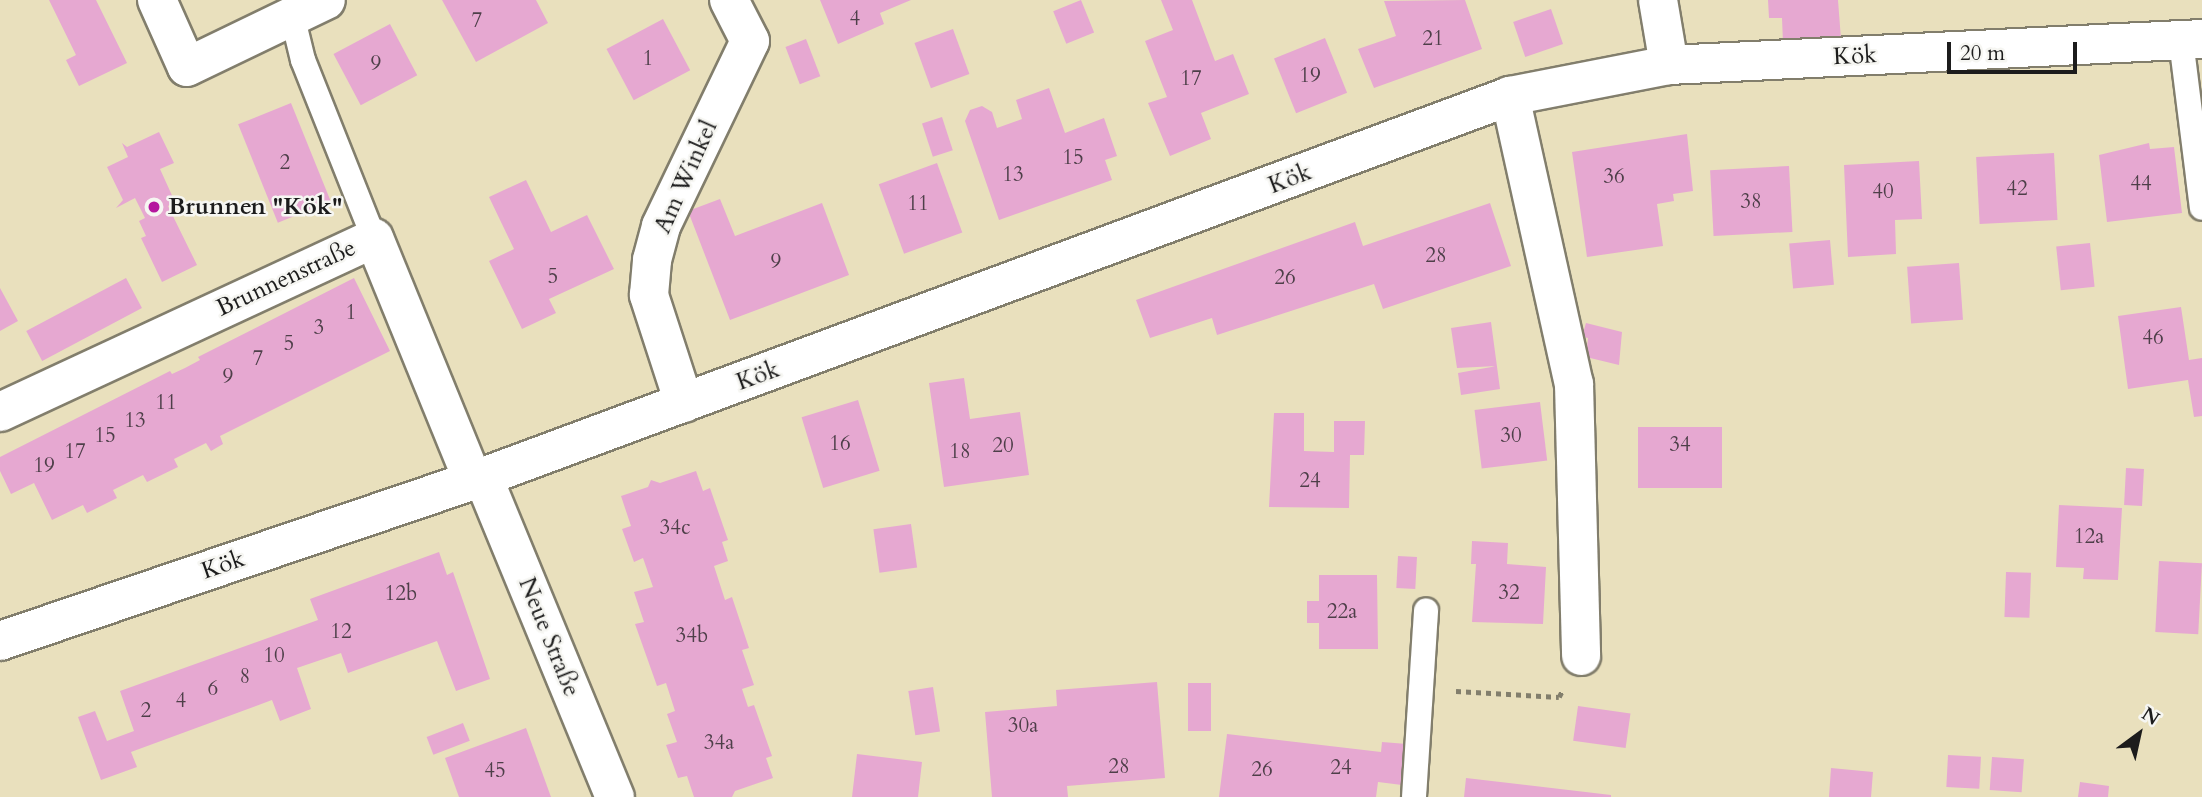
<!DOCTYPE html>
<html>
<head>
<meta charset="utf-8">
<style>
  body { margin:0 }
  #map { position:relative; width:2202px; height:797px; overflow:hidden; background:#e9e0bd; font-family:Cardo,serif }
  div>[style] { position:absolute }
  .building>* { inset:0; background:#e6a8d1; transform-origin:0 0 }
  .path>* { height:4.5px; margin-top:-2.25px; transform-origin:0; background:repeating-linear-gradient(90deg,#827e6c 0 5px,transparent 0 10px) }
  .roads { filter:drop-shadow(2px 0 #827e6c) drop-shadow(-2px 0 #827e6c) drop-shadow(0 2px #827e6c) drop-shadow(0 -2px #827e6c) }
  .lane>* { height:24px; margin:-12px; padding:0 12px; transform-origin:12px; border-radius:12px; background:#fff }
  .street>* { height:38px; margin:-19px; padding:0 19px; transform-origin:19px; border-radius:19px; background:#fff }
  .dots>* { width:19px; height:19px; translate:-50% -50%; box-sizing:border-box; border:4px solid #f6f6f2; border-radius:50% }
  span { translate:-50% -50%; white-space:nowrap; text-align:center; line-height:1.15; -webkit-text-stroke:5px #f6f6f2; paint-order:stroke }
  .number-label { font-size:21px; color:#4e3f49 }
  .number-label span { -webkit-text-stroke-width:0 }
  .street-label { font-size:24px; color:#1c1c1c }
  .poi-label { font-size:24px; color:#1c1c1c; font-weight:700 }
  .left { translate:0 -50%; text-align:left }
  .north { position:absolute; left:2104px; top:699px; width:70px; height:70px; -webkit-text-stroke:5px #f6f6f2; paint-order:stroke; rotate:33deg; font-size:19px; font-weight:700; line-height:28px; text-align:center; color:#1c1c1c }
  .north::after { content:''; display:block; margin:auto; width:24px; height:32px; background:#1c1c1c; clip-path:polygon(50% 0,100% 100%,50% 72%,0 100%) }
  .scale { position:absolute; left:1947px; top:42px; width:130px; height:32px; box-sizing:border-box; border:4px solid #1c1c1c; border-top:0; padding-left:9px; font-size:21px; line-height:24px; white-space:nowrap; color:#1c1c1c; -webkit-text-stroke:5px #f6f6f2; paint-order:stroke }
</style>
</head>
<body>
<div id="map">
  <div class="building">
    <div style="clip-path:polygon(49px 0,96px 0,127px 63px,79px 86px,66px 60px,76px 55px)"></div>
    <div style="clip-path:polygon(442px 0,536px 0,548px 23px,476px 62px)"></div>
    <div style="clip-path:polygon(820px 0,911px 0,880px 13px,884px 24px,838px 44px)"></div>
    <div style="left:1081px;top:0;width:35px;height:30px;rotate:68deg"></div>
    <div style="clip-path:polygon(1161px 0,1192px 0,1215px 61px,1233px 54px,1249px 94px,1201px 113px,1211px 139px,1170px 156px,1148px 103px,1167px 97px,1145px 41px,1173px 30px)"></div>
    <div style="clip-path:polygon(1465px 0,1482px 49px,1374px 88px,1358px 49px,1396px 36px,1384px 1px)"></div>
    <div style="clip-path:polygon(1768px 0,1838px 0,1841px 39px,1783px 43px,1782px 18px,1769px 18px)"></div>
    <div style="left:1551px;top:9px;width:37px;height:40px;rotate:71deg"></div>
    <div style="left:663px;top:19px;width:58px;height:64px;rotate:62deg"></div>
    <div style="left:390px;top:24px;width:58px;height:64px;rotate:62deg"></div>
    <div style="left:953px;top:29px;width:48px;height:41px;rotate:70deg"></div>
    <div style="left:1325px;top:38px;width:59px;height:55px;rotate:68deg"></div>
    <div style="left:806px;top:39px;width:40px;height:22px;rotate:69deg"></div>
    <div style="clip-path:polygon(1049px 88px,1065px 133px,1104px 118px,1117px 156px,1105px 160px,1112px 180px,999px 220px,965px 121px,970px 110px,982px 106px,992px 112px,997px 128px,1022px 119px,1016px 100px)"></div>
    <div style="left:291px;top:103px;width:106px;height:57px;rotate:68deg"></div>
    <div style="left:942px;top:117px;width:35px;height:21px;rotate:72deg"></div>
    <div style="clip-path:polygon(159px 132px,174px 163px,160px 169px,175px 202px,168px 206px,197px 265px,162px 282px,141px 238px,146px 236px,139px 221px,145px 218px,135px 198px,116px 208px,123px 200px,107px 167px,128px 157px,122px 143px,127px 147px)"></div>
    <div style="clip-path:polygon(1687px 134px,1693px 191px,1673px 194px,1674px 201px,1657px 204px,1663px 246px,1587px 257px,1572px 152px)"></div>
    <div style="clip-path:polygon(2149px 143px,2150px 149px,2174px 147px,2182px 213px,2107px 222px,2099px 155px)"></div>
    <div style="left:2054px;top:153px;width:67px;height:78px;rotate:87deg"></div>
    <div style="clip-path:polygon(1919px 161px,1922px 219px,1895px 220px,1896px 254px,1848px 257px,1844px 165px)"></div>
    <div style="left:937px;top:163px;width:74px;height:62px;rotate:70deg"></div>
    <div style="left:1789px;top:166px;width:66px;height:79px;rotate:87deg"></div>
    <div style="clip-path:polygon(526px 180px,551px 232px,587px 215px,614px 269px,549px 299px,556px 313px,522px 329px,489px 261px,514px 249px,489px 197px)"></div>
    <div style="clip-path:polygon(720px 199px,735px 236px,822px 203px,849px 275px,730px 320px,688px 211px)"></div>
    <div style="clip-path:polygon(1490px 203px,1511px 266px,1383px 309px,1374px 284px,1217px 335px,1212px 318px,1150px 338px,1136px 300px,1355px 222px,1363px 246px)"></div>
    <div style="left:1830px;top:240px;width:45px;height:41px;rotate:85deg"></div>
    <div style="left:2090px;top:243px;width:44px;height:34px;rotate:84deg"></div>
    <div style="left:1959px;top:263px;width:57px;height:52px;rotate:86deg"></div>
    <div style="left:126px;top:278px;width:34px;height:113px;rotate:62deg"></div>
    <div style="clip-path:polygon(354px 278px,390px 351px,220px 436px,223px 444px,211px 451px,206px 443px,174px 459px,178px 467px,147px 482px,143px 475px,113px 490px,117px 498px,87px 513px,83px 505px,52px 520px,34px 483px,11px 494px,0 471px,0 457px,170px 371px,172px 374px,185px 368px,200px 360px,198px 357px)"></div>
    <div style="clip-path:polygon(0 288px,18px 321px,0 331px)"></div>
    <div style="clip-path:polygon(2181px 307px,2189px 360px,2202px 358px,2202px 416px,2194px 417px,2188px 380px,2128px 389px,2118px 316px)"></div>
    <div style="clip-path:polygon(1491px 322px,1500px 389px,1461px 395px,1458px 373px,1497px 366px,1457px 368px,1451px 328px)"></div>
    <div style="clip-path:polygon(1586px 323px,1622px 332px,1619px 365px,1586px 357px,1588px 338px,1582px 337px)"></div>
    <div style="clip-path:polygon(964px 378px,970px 419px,1020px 412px,1029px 475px,944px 487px,929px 383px)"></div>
    <div style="left:858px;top:400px;width:74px;height:59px;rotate:73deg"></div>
    <div style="left:1540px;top:402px;width:59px;height:66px;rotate:83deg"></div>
    <div style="clip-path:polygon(1274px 413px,1304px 413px,1304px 451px,1334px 452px,1334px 421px,1365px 421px,1364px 455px,1350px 455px,1349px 508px,1269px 507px)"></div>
    <div style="left:1722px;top:427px;width:61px;height:84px;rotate:90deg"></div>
    <div style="left:2126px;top:468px;width:18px;height:37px;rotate:3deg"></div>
    <div style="clip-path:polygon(696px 471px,703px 491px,710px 488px,728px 540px,722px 542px,728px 561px,714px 566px,725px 600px,732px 597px,749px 648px,742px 650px,754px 685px,742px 689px,748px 707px,754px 705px,772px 756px,766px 758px,773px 778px,735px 791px,732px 797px,694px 797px,687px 776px,678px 778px,666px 745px,677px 742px,667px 714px,675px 711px,666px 683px,657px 686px,635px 624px,644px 622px,634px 592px,653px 587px,643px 558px,634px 562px,622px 529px,631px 526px,621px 496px,648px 487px,651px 480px,660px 483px)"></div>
    <div style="clip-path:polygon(2059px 505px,2122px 508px,2118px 580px,2083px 579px,2084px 568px,2056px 567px)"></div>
    <div style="left:911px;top:524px;width:44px;height:38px;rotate:82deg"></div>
    <div style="clip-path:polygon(1472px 541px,1508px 543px,1507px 564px,1546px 567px,1543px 624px,1472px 622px,1476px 564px,1471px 564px)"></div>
    <div style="clip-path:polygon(439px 552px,447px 575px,453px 572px,490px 679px,456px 691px,437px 641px,348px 673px,341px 653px,297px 668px,311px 709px,280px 721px,272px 700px,131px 752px,137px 767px,101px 780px,78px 717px,95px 711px,107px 741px,134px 731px,120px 691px,318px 620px,310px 599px)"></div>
    <div style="left:1398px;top:556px;width:19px;height:32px;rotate:3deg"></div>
    <div style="left:2159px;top:561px;width:43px;height:71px;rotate:3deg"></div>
    <div style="left:2006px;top:572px;width:25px;height:45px;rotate:2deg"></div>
    <div style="clip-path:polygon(1319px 575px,1377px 575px,1378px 649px,1319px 649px,1319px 623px,1307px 623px,1307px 601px,1319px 601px)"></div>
    <div style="clip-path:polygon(1157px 682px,1165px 778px,1067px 786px,1068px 797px,992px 797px,985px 712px,1057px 706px,1056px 690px)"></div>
    <div style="left:1188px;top:683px;width:23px;height:48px"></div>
    <div style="left:933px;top:687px;width:45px;height:25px;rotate:81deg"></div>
    <div style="left:1578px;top:706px;width:53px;height:35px;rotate:8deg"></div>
    <div style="left:463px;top:723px;width:19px;height:39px;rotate:69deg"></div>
    <div style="clip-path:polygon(526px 728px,551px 797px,459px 797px,445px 758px)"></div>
    <div style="clip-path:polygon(1227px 734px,1381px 752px,1382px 742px,1407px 744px,1402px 785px,1378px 782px,1376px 797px,1219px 797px)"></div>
    <div style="clip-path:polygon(857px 754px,922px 762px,918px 797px,852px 797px)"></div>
    <div style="left:1948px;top:755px;width:33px;height:32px;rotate:3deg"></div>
    <div style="left:1992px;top:757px;width:32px;height:33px;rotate:4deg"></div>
    <div style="clip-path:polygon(1831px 768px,1873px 772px,1871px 797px,1829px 797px)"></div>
    <div style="clip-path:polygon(1466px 778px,1611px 795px,1611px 797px,1464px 797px)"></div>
    <div style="clip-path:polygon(2080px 782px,2109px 786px,2108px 797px,2078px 797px)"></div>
  </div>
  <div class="path">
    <div style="left:1456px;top:691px;width:103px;rotate:3.3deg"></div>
    <div style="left:1559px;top:697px;width:7px;rotate:-63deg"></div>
  </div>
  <div class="roads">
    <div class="lane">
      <div style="left:293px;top:19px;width:42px;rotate:76.3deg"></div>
      <div style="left:303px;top:60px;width:192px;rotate:68.3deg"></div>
      <div style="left:2181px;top:40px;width:169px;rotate:82.9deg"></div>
      <div style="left:1414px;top:797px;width:187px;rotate:-86.3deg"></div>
    </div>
    <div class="street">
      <div style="left:157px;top:0;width:73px;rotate:65.9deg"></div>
      <div style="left:187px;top:67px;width:154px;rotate:-25.7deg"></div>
      <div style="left:1658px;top:0;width:66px;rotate:80.4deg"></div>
      <div style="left:1510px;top:96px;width:295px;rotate:77.5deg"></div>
      <div style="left:1574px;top:384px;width:272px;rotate:88.5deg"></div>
      <div style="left:684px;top:403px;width:114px;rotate:-108deg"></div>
      <div style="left:649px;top:295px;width:35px;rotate:-85deg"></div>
      <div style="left:652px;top:260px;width:35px;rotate:-75deg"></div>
      <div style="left:661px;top:226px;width:205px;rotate:-64.3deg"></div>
      <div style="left:750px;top:41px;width:46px;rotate:-117.1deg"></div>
      <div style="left:0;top:412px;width:412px;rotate:-24.9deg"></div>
      <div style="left:374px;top:238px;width:261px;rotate:67.8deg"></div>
      <div style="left:483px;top:477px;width:346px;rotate:67.6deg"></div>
      <div style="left:0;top:641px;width:510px;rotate:-18.75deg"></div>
      <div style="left:483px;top:477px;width:1095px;rotate:-20.35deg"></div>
      <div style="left:1510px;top:96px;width:162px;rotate:-11deg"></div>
      <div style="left:1669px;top:65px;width:534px;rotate:-2.79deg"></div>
    </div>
  </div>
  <div class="dots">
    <div style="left:154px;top:207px;background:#b5179e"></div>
  </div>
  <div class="number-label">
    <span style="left:855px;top:19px">4</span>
    <span style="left:477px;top:21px">7</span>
    <span style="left:1433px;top:39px">21</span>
    <span style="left:648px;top:59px">1</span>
    <span style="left:376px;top:64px">9</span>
    <span style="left:1310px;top:76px">19</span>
    <span style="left:1191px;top:79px">17</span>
    <span style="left:1073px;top:158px">15</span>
    <span style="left:285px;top:163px">2</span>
    <span style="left:1013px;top:175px">13</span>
    <span style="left:1614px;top:177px">36</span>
    <span style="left:2141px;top:184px">44</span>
    <span style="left:2017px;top:189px">42</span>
    <span style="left:1883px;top:192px">40</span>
    <span style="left:1751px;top:202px">38</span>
    <span style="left:918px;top:204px">11</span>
    <span style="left:1436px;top:256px">28</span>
    <span style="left:776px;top:262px">9</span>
    <span style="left:553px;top:277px">5</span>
    <span style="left:1285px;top:278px">26</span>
    <span style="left:351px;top:313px">1</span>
    <span style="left:319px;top:328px">3</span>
    <span style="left:2153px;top:338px">46</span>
    <span style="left:289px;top:344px">5</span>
    <span style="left:258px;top:359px">7</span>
    <span style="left:228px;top:377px">9</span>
    <span style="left:166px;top:403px">11</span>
    <span style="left:135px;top:421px">13</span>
    <span style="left:105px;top:436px">15</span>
    <span style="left:1511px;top:436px">30</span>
    <span style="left:840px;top:444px">16</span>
    <span style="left:1680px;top:445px">34</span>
    <span style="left:1003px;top:446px">20</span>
    <span style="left:75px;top:452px">17</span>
    <span style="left:960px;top:452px">18</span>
    <span style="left:44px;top:466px">19</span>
    <span style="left:1310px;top:481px">24</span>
    <span style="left:675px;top:528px">34c</span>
    <span style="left:2089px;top:537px">12a</span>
    <span style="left:1509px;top:593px">32</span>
    <span style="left:401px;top:594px">12b</span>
    <span style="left:1342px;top:612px">22a</span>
    <span style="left:341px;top:632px">12</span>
    <span style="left:692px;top:636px">34b</span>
    <span style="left:274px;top:656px">10</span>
    <span style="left:245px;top:677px">8</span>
    <span style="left:213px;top:689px">6</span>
    <span style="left:181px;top:701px">4</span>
    <span style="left:146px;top:711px">2</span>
    <span style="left:1023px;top:726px">30a</span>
    <span style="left:719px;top:743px">34a</span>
    <span style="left:1119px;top:767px">28</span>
    <span style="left:1341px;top:768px">24</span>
    <span style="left:1262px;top:770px">26</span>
    <span style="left:495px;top:771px">45</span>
  </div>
  <div class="street-label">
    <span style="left:1855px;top:56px;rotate:-3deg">Kök</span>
    <span style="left:686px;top:177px;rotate:-66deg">Am Winkel</span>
    <span style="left:1290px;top:179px;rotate:-21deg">Kök</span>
    <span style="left:286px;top:278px;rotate:-25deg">Brunnenstraße</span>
    <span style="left:758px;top:376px;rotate:-20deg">Kök</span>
    <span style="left:223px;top:565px;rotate:-19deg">Kök</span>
    <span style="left:549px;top:637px;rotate:68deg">Neue Straße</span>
  </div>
  <div class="poi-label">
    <span class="left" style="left:168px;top:207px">Brunnen "Kök"</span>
  </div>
  <div class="north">N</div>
  <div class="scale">20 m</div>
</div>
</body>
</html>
